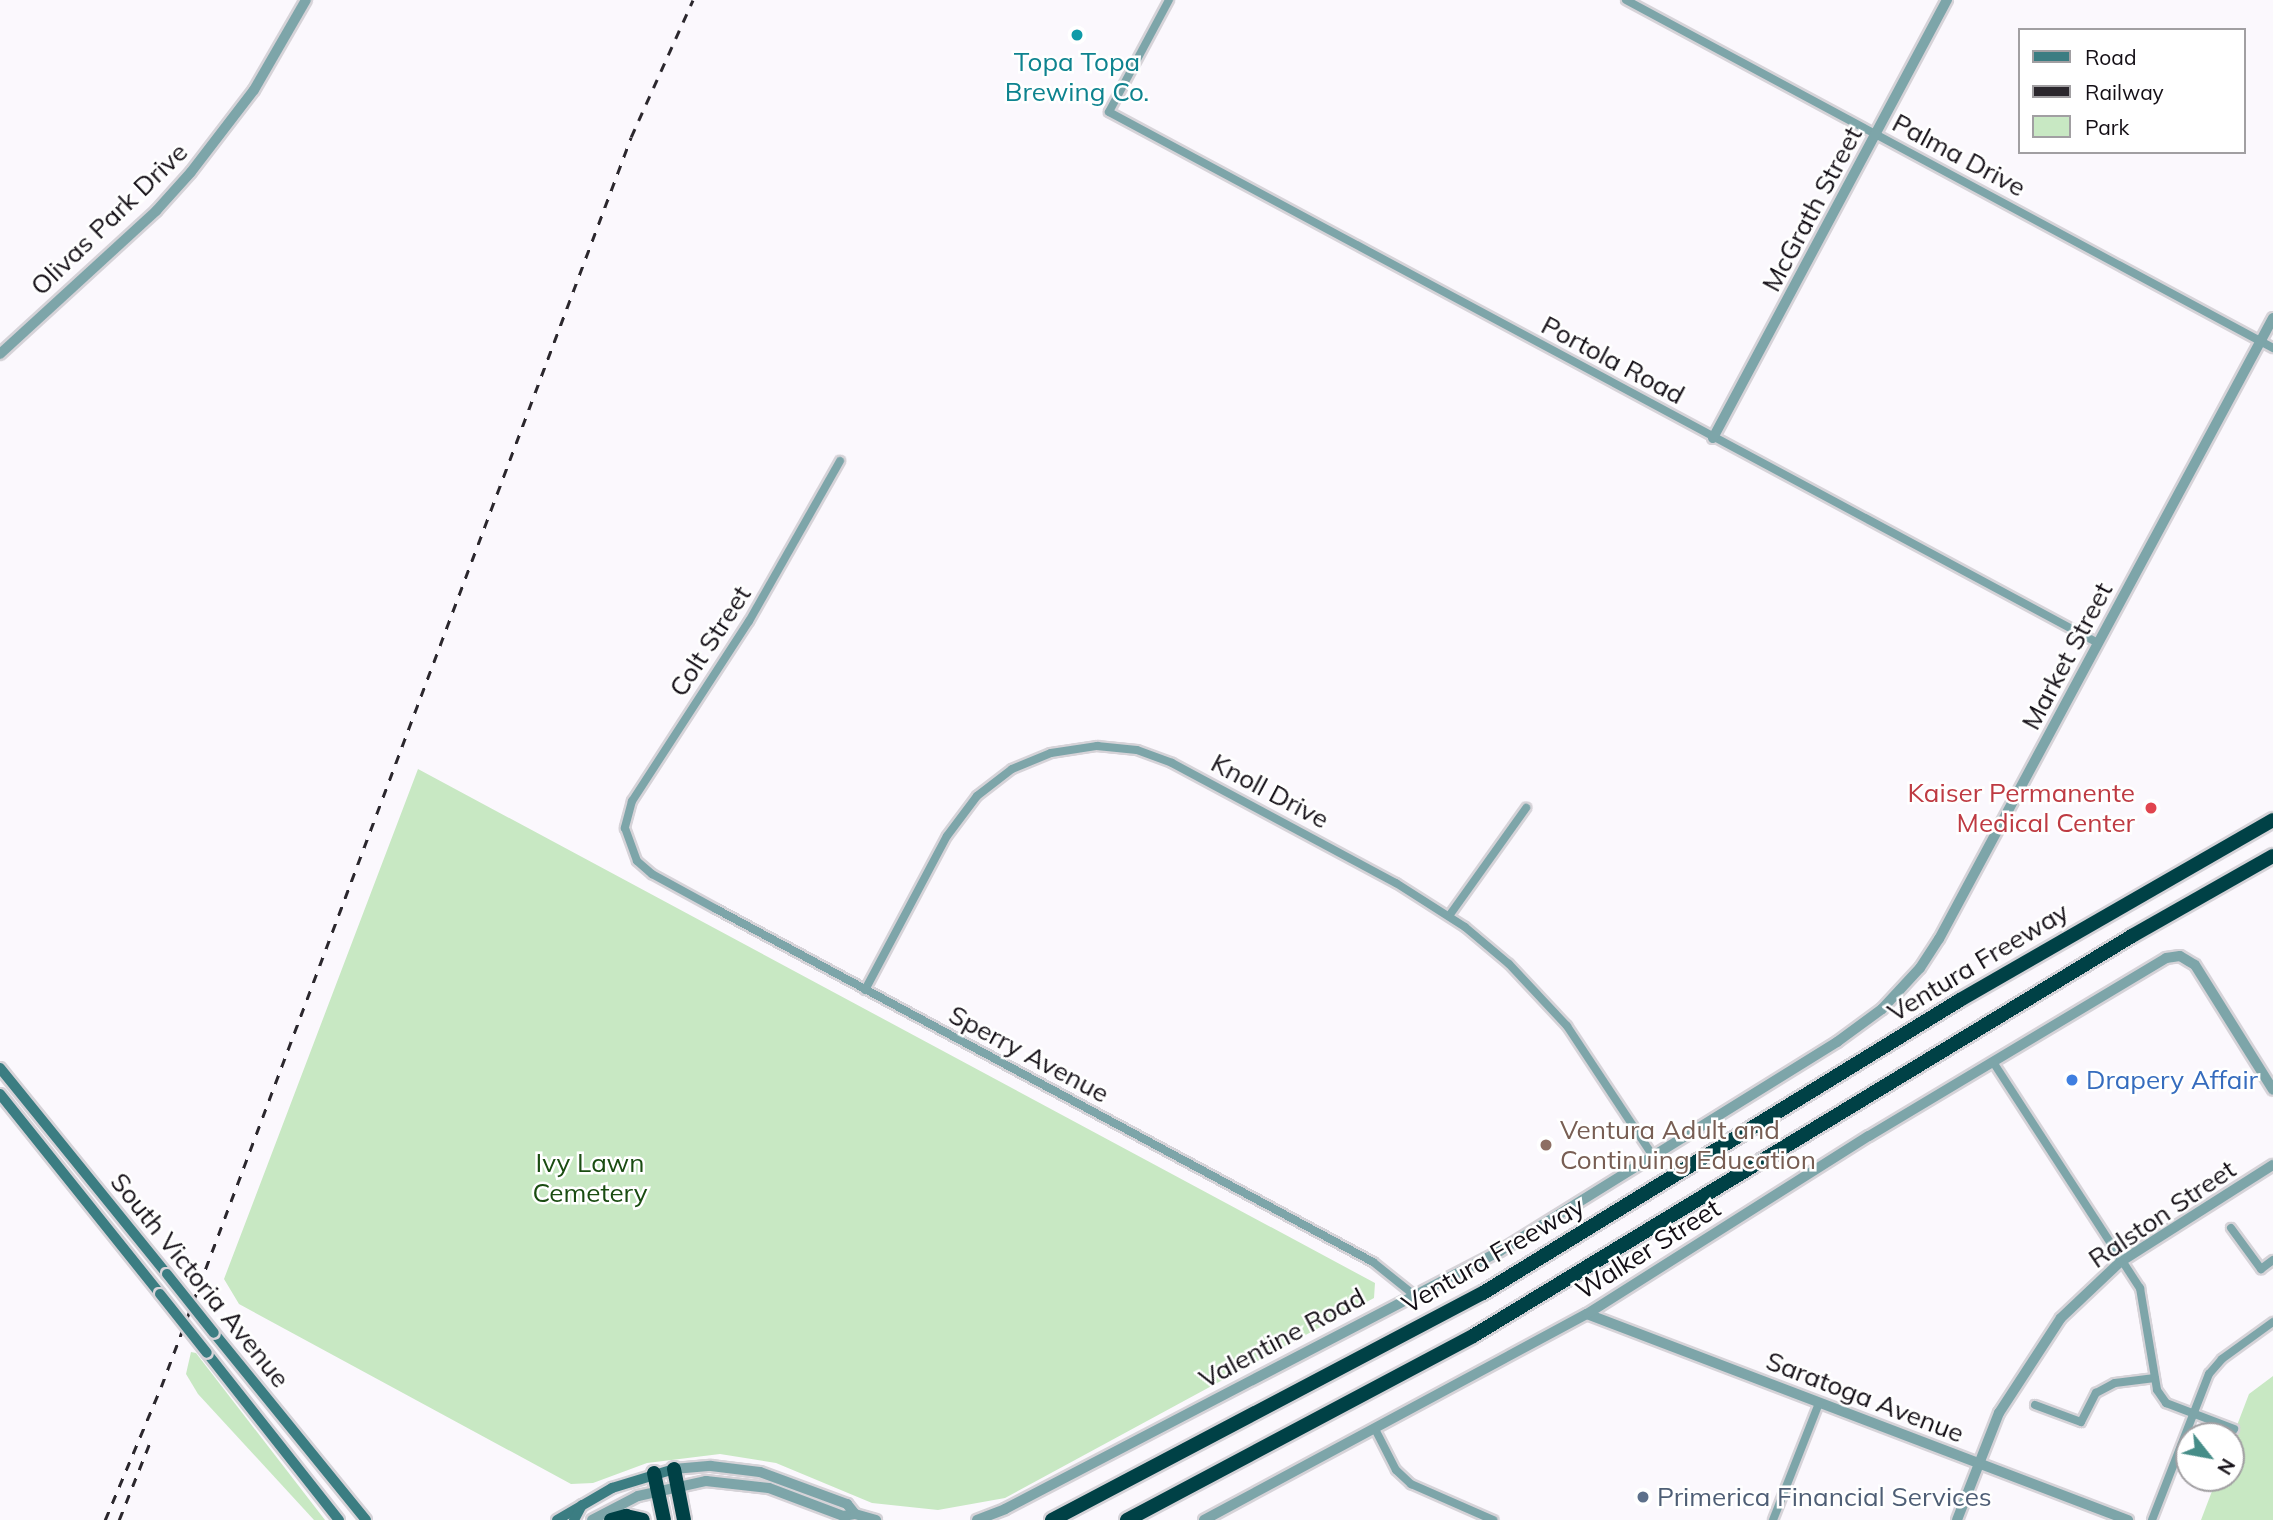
<!DOCTYPE html>
<html>
<head>
<meta charset="utf-8">
<style>
  body { margin:0 }
  #map { position:relative; width:2273px; height:1520px; overflow:hidden; background:#fbf8fd; font-family:Mulish,sans-serif }
  div>[style] { position:absolute }
  .green>* { inset:0; background:#c8e8c3 }
  .roads { filter:drop-shadow(2px 0 #d6d3d8) drop-shadow(-2px 0 #d6d3d8) drop-shadow(0 2px #d6d3d8) drop-shadow(0 -2px #d6d3d8) }
  .minor>* { height:8px; margin:-4px; padding:0 4px; transform-origin:4px; border-radius:4px; background:#7da5a9 }
  .tertiary>* { height:10px; margin:-5px; padding:0 5px; transform-origin:5px; border-radius:5px; background:#7da5a9 }
  .secondary>* { height:10px; margin:-5px; padding:0 5px; transform-origin:5px; border-radius:5px; background:#3b7d82 }
  .motorway>* { height:14px; margin:-7px; padding:0 7px; transform-origin:7px; border-radius:7px; background:#004146 }
  .rail>* { height:2.5px; margin-top:-1.25px; transform-origin:0; background:repeating-linear-gradient(90deg,#2b272d 0 9px,transparent 0 18px) }
  .bridges { filter:drop-shadow(2px 0 #d6d3d8) drop-shadow(-2px 0 #d6d3d8) drop-shadow(0 2px #d6d3d8) drop-shadow(0 -2px #d6d3d8) }
  .secondary-bridge>* { height:10px; margin:-5px; padding:0 5px; transform-origin:5px; border-radius:5px; background:#3b7d82 }
  .dots>* { width:19px; height:19px; translate:-50% -50%; box-sizing:border-box; border:4px solid #fff; border-radius:50% }
  span { translate:-50% -50%; white-space:nowrap; text-align:center; line-height:1.15; -webkit-text-stroke:5px #fff; paint-order:stroke }
  .culture-label { font-size:26px; color:#0d838f }
  .street-label { font-size:26px; color:#140f16 }
  .health-label { font-size:26px; color:#be3a42 }
  .right { translate:-100% -50%; text-align:right }
  .shop-label { font-size:26px; color:#366cbe }
  .left { translate:0 -50%; text-align:left }
  .education-label { font-size:26px; color:#785e54 }
  .park-label { font-size:26px; color:#1a4c11 }
  .service-label { font-size:26px; color:#4e5e75 }
  .legend { position:absolute; left:2018px; top:28px; width:228px; height:126px; box-sizing:border-box; background:#fff; border:2px solid #a19fa2; margin:0; padding:9px 12px; list-style:none; font-size:21px; color:#140f16 }
  .legend li { display:flex; align-items:center; gap:14px; height:35px }
  .legend b { width:35px; border:2px solid #a19fa2 }
  .north { position:absolute; left:2175px; top:1422px; width:70px; height:70px; box-sizing:border-box; background:#fff; border:2px solid #a19fa2; border-radius:50%; rotate:121deg; font-size:19px; font-weight:700; line-height:28px; text-align:center; color:#140f16 }
  .north::after { content:''; display:block; margin:auto; width:24px; height:32px; background:#468d88; clip-path:polygon(50% 0,100% 100%,50% 72%,0 100%) }
</style>
</head>
<body>
<div id="map">
  <div class="green">
    <div style="clip-path:polygon(418px 769px,1375px 1283px,1374px 1298px,1005px 1498px,938px 1510px,872px 1503px,776px 1463px,720px 1454px,647px 1463px,593px 1483px,571px 1484px,239px 1304px,224px 1279px)"></div>
    <div style="clip-path:polygon(191px 1352px,196px 1353px,325px 1520px,314px 1520px,198px 1394px,186px 1374px)"></div>
    <div style="clip-path:polygon(2273px 1376px,2273px 1520px,2201px 1520px,2217px 1478px,2231px 1478px,2231px 1441px,2249px 1394px)"></div>
  </div>
  <div class="roads">
    <div class="minor">
      <div style="left:1169px;top:0;width:127px;rotate:118.2deg"></div>
      <div style="left:1109px;top:112px;width:1123px;rotate:28.23deg"></div>
      <div style="left:1626px;top:0;width:735px;rotate:28.27deg"></div>
      <div style="left:840px;top:461px;width:184px;rotate:119.6deg"></div>
      <div style="left:749px;top:621px;width:215px;rotate:123deg"></div>
      <div style="left:632px;top:801px;width:28px;rotate:105deg"></div>
      <div style="left:625px;top:828px;width:35px;rotate:70deg"></div>
      <div style="left:637px;top:861px;width:20px;rotate:41deg"></div>
      <div style="left:652px;top:874px;width:73px;rotate:28.7deg"></div>
      <div style="left:716px;top:909px;width:746px;rotate:28.25deg"></div>
      <div style="left:1373px;top:1262px;width:53px;rotate:38.8deg"></div>
      <div style="left:1449px;top:916px;width:133px;rotate:-54.5deg"></div>
      <div style="left:865px;top:990px;width:174px;rotate:-62deg"></div>
      <div style="left:947px;top:836px;width:50px;rotate:-53.1deg"></div>
      <div style="left:977px;top:796px;width:44px;rotate:-37.6deg"></div>
      <div style="left:1012px;top:769px;width:42px;rotate:-22.3deg"></div>
      <div style="left:1051px;top:753px;width:47px;rotate:-8.7deg"></div>
      <div style="left:1097px;top:746px;width:40px;rotate:5.7deg"></div>
      <div style="left:1137px;top:750px;width:37px;rotate:20deg"></div>
      <div style="left:1172px;top:763px;width:254px;rotate:28.2deg"></div>
      <div style="left:1396px;top:883px;width:82px;rotate:32.5deg"></div>
      <div style="left:1465px;top:927px;width:57px;rotate:40.1deg"></div>
      <div style="left:1509px;top:964px;width:85px;rotate:46.9deg"></div>
      <div style="left:1567px;top:1026px;width:156px;rotate:56.5deg"></div>
      <div style="left:1993px;top:1062px;width:270px;rotate:57deg"></div>
      <div style="left:2140px;top:1288px;width:103px;rotate:80.5deg"></div>
      <div style="left:2157px;top:1390px;width:16px;rotate:55deg"></div>
      <div style="left:2166px;top:1403px;width:73px;rotate:20.9deg"></div>
      <div style="left:2231px;top:1228px;width:51px;rotate:53.8deg"></div>
      <div style="left:2261px;top:1269px;width:15px;rotate:-37deg"></div>
      <div style="left:2035px;top:1405px;width:49px;rotate:20.3deg"></div>
      <div style="left:2081px;top:1422px;width:33px;rotate:-63deg"></div>
      <div style="left:2096px;top:1393px;width:21px;rotate:-28deg"></div>
      <div style="left:2115px;top:1383px;width:40px;rotate:-7.1deg"></div>
      <div style="left:1375px;top:1429px;width:46px;rotate:62.9deg"></div>
      <div style="left:1396px;top:1470px;width:21px;rotate:43deg"></div>
      <div style="left:1411px;top:1484px;width:90px;rotate:23.7deg"></div>
      <div style="left:1773px;top:1520px;width:126px;rotate:-68.5deg"></div>
      <div style="left:2152px;top:1520px;width:157px;rotate:-68.7deg"></div>
      <div style="left:2209px;top:1374px;width:20px;rotate:-49deg"></div>
      <div style="left:2222px;top:1359px;width:63px;rotate:-36deg"></div>
    </div>
    <div class="tertiary">
      <div style="left:0;top:354px;width:212px;rotate:-42.5deg"></div>
      <div style="left:156px;top:211px;width:52px;rotate:-48.1deg"></div>
      <div style="left:191px;top:172px;width:103px;rotate:-52.5deg"></div>
      <div style="left:254px;top:90px;width:104px;rotate:-60deg"></div>
      <div style="left:1713px;top:438px;width:497px;rotate:-61.9deg"></div>
      <div style="left:1587px;top:1314px;width:579px;rotate:20.85deg"></div>
      <div style="left:674px;top:1469px;width:37px;rotate:-5deg"></div>
      <div style="left:711px;top:1466px;width:49px;rotate:7deg"></div>
      <div style="left:760px;top:1472px;width:93px;rotate:20.2deg"></div>
      <div style="left:847px;top:1504px;width:13px;rotate:51deg"></div>
      <div style="left:592px;top:1520px;width:52px;rotate:-27.6deg"></div>
      <div style="left:638px;top:1496px;width:70px;rotate:-12.4deg"></div>
      <div style="left:706px;top:1481px;width:63px;rotate:6.3deg"></div>
      <div style="left:769px;top:1488px;width:79px;rotate:20.7deg"></div>
      <div style="left:843px;top:1516px;width:12px;rotate:-9deg"></div>
      <div style="left:855px;top:1514px;width:22px;rotate:16deg"></div>
      <div style="left:977px;top:1520px;width:30px;rotate:-21deg"></div>
      <div style="left:1005px;top:1509px;width:558px;rotate:-27.53deg"></div>
      <div style="left:1500px;top:1251px;width:397px;rotate:-31.8deg"></div>
      <div style="left:1837px;top:1042px;width:56px;rotate:-36.3deg"></div>
      <div style="left:1882px;top:1009px;width:56px;rotate:-47.2deg"></div>
      <div style="left:1920px;top:968px;width:35px;rotate:-57deg"></div>
      <div style="left:1939px;top:939px;width:705px;rotate:-61.73deg"></div>
      <div style="left:1204px;top:1520px;width:435px;rotate:-28.3deg"></div>
      <div style="left:1587px;top:1314px;width:333px;rotate:-32.3deg"></div>
      <div style="left:1869px;top:1136px;width:346px;rotate:-30.9deg"></div>
      <div style="left:2166px;top:958px;width:14px;rotate:-8deg"></div>
      <div style="left:2180px;top:956px;width:17px;rotate:31deg"></div>
      <div style="left:2195px;top:965px;width:147px;rotate:58deg"></div>
      <div style="left:1957px;top:1520px;width:115px;rotate:-68.6deg"></div>
      <div style="left:1999px;top:1413px;width:113px;rotate:-56.9deg"></div>
      <div style="left:2061px;top:1318px;width:81px;rotate:-43.5deg"></div>
      <div style="left:2120px;top:1262px;width:181px;rotate:-32.4deg"></div>
    </div>
    <div class="secondary">
      <div style="left:0;top:1068px;width:265px;rotate:51deg"></div>
      <div style="left:0;top:1094px;width:256px;rotate:51.3deg"></div>
      <div style="left:214px;top:1333px;width:241px;rotate:50.9deg"></div>
      <div style="left:207px;top:1353px;width:213px;rotate:51.7deg"></div>
      <div style="left:557px;top:1520px;width:64px;rotate:-30.2deg"></div>
      <div style="left:612px;top:1488px;width:65px;rotate:-17deg"></div>
      <div style="left:574px;top:1520px;width:17px;rotate:-62deg"></div>
    </div>
    <div class="motorway">
      <div style="left:674px;top:1469px;width:52px;rotate:78.9deg"></div>
      <div style="left:654px;top:1473px;width:48px;rotate:78deg"></div>
      <div style="left:611px;top:1520px;width:16px;rotate:-15deg"></div>
      <div style="left:626px;top:1516px;width:17px;rotate:13deg"></div>
      <div style="left:1052px;top:1520px;width:487px;rotate:-27.8deg"></div>
      <div style="left:1483px;top:1293px;width:560px;rotate:-31.56deg"></div>
      <div style="left:1960px;top:1000px;width:361px;rotate:-29.9deg"></div>
      <div style="left:1127px;top:1520px;width:392px;rotate:-28deg"></div>
      <div style="left:1473px;top:1336px;width:771px;rotate:-31.26deg"></div>
      <div style="left:2132px;top:936px;width:162px;rotate:-29.6deg"></div>
    </div>
  </div>
  <div class="rail">
    <div style="left:105px;top:1520px;width:144px;rotate:-67.2deg"></div>
    <div style="left:161px;top:1387px;width:1335px;rotate:-69.39deg"></div>
    <div style="left:631px;top:137px;width:150px;rotate:-65.7deg"></div>
    <div style="left:119px;top:1520px;width:89px;rotate:-68.3deg"></div>
  </div>
  <div class="bridges">
    <div class="secondary-bridge">
      <div style="left:167px;top:1274px;width:75px;rotate:51.5deg"></div>
      <div style="left:160px;top:1294px;width:75px;rotate:51.5deg"></div>
    </div>
  </div>
  <div class="dots">
    <div style="left:1077px;top:35px;background:#0f9aa8"></div>
    <div style="left:2151px;top:808px;background:#e0444e"></div>
    <div style="left:2072px;top:1080px;background:#3f7fe0"></div>
    <div style="left:1546px;top:1145px;background:#8d6e63"></div>
    <div style="left:1643px;top:1497px;background:#5c6f8a"></div>
  </div>
  <div class="culture-label">
    <span style="left:1077px;top:77px">Topa Topa<br>Brewing Co.</span>
  </div>
  <div class="street-label">
    <span style="left:1959px;top:155px;rotate:28deg">Palma Drive</span>
    <span style="left:1812px;top:209px;rotate:-62deg">McGrath Street</span>
    <span style="left:109px;top:219px;rotate:-44deg">Olivas Park Drive</span>
    <span style="left:1613px;top:360px;rotate:28deg">Portola Road</span>
    <span style="left:710px;top:641px;rotate:-57deg">Colt Street</span>
    <span style="left:2067px;top:656px;rotate:-62deg">Market Street</span>
    <span style="left:1270px;top:791px;rotate:28deg">Knoll Drive</span>
    <span style="left:1978px;top:962px;rotate:-31deg">Ventura Freeway</span>
    <span style="left:1029px;top:1054px;rotate:28deg">Sperry Avenue</span>
    <span style="left:2162px;top:1214px;rotate:-34deg">Ralston Street</span>
    <span style="left:1648px;top:1249px;rotate:-32deg">Walker Street</span>
    <span style="left:1493px;top:1255px;rotate:-30deg">Ventura Freeway</span>
    <span style="left:200px;top:1280px;rotate:51deg">South Victoria Avenue</span>
    <span style="left:1282px;top:1338px;rotate:-28deg">Valentine Road</span>
    <span style="left:1865px;top:1397px;rotate:21deg">Saratoga Avenue</span>
  </div>
  <div class="health-label">
    <span class="right" style="left:2135px;top:808px">Kaiser Permanente<br>Medical Center</span>
  </div>
  <div class="shop-label">
    <span class="left" style="left:2086px;top:1080px">Drapery Affair</span>
  </div>
  <div class="education-label">
    <span class="left" style="left:1560px;top:1145px">Ventura Adult and<br>Continuing Education</span>
  </div>
  <div class="park-label">
    <span style="left:590px;top:1178px">Ivy Lawn<br>Cemetery</span>
  </div>
  <div class="service-label">
    <span class="left" style="left:1657px;top:1497px">Primerica Financial Services</span>
  </div>
  <ul class="legend">
  <li><b style="height:9px;background:#3b7d82"></b>Road</li>
  <li><b style="height:9px;background:#2b272d"></b>Railway</li>
  <li><b style="height:19px;background:#c8e8c3"></b>Park</li>
  </ul>
  <div class="north">N</div>
</div>
</body>
</html>
